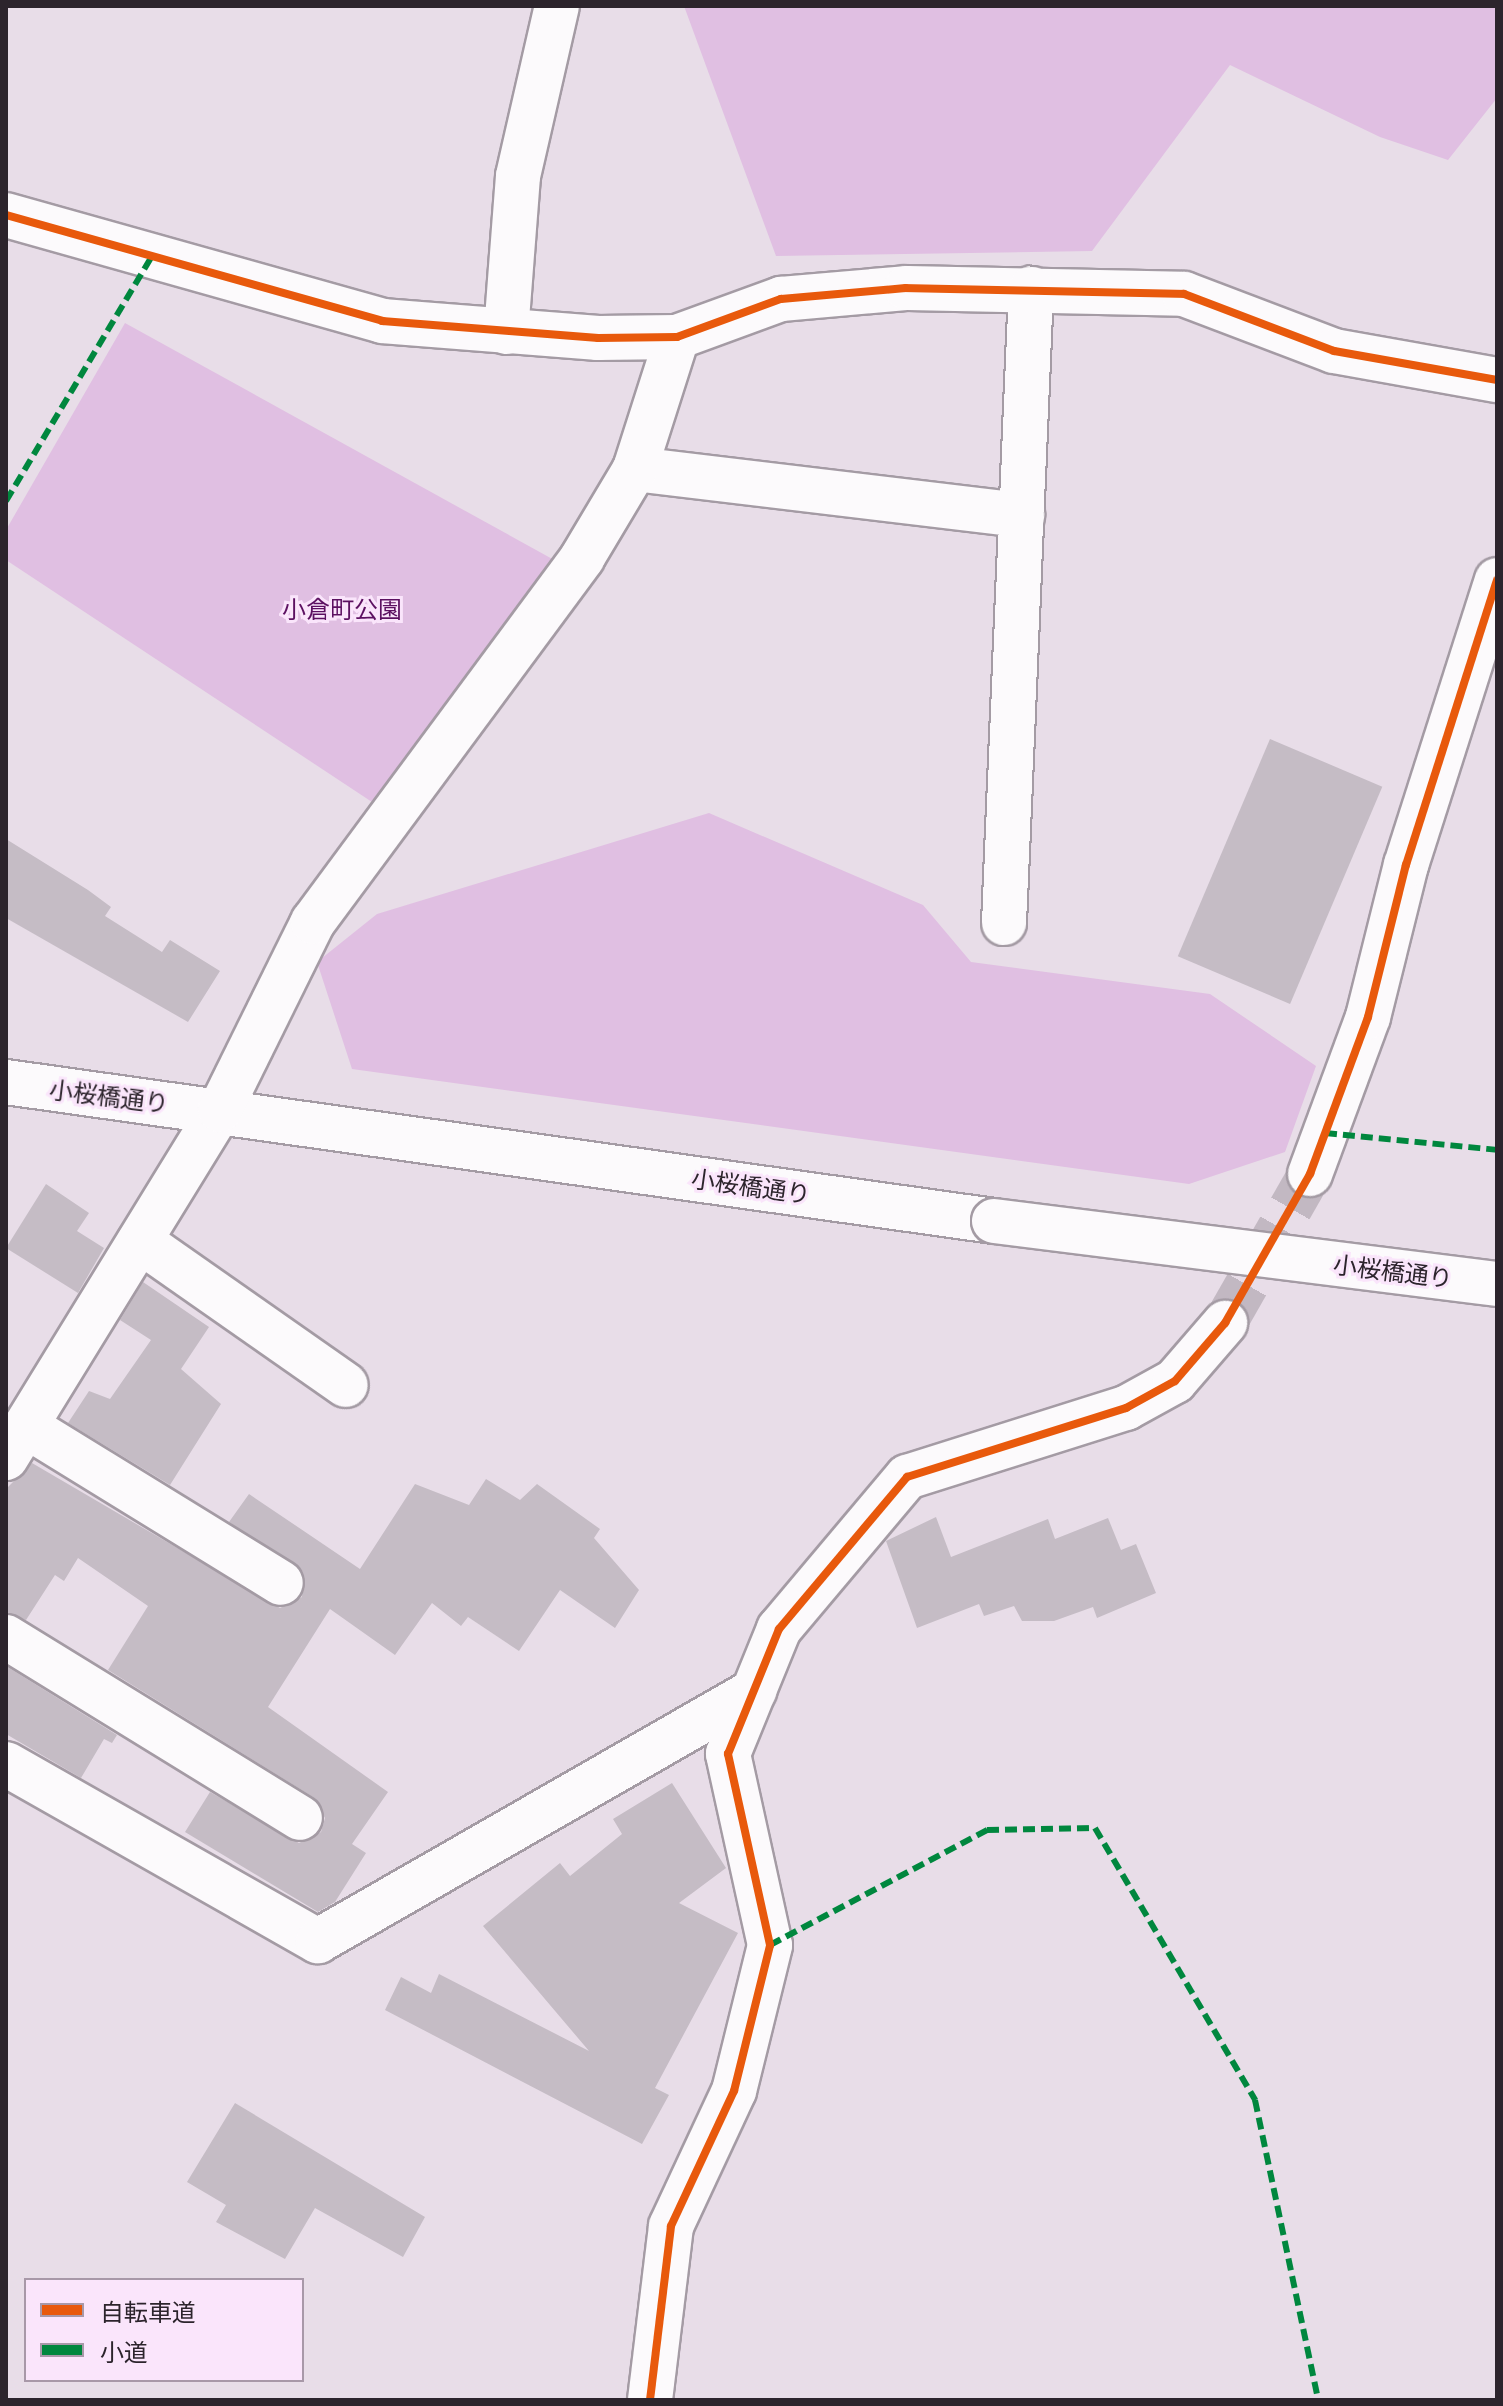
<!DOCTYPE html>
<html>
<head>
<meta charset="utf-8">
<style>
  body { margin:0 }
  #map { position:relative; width:1503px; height:2406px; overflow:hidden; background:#e8dde8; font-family:Barlow,"Noto Sans JP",sans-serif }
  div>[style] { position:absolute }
  .green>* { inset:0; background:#e0bfe2 }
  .building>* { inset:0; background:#c5bcc5; transform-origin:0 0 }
  .minor-tunnel>* { height:44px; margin-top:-22px; transform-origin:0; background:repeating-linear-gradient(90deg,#c2b8c2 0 44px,transparent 0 66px) }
  .roads { filter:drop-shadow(2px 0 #a49ba4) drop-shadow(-2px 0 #a49ba4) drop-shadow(0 2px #a49ba4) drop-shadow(0 -2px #a49ba4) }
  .minor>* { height:44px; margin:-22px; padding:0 22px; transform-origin:22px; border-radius:22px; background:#fcfafc }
  .bridges { filter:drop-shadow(2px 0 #a49ba4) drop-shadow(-2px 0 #a49ba4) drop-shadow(0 2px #a49ba4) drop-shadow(0 -2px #a49ba4) }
  .minor-bridge>* { height:44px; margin:-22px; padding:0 22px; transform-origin:22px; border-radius:22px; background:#fcfafc }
  .quiet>* { height:6px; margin-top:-3px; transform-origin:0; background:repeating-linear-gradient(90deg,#00873e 0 12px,transparent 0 18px) }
  .cycleway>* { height:8px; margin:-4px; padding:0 4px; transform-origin:4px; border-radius:4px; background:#e8590c }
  span { translate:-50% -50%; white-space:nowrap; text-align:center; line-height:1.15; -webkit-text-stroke:6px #fae5fb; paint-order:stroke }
  .park-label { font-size:24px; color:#5c1061 }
  .street-label { font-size:24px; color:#2c242c }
  .frame { position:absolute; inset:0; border:8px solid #2c242c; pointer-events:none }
  .legend { position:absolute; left:24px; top:2278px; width:280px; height:104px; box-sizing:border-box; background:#fae5fb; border:2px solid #a898a8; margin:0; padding:10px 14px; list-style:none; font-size:24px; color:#2c242c }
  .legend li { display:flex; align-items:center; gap:16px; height:40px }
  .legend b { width:40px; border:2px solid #a898a8 }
</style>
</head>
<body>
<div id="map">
  <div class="green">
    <div style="clip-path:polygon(684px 6px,1497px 6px,1497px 98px,1448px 160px,1380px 137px,1230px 65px,1092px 251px,776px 256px)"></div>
    <div style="clip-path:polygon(125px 323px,556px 561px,470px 690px,372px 802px,6px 560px,6px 530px)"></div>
    <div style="clip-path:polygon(709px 813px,923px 905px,971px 962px,1210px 994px,1316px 1066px,1285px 1152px,1189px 1184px,352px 1069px,317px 962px,377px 914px)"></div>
  </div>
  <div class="building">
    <div style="left:1270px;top:739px;width:122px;height:236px;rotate:23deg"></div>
    <div style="clip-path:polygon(6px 839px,88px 890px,111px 907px,105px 916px,162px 952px,170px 940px,220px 971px,188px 1022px,6px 918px)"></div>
    <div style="clip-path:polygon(46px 1184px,89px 1213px,77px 1231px,104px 1248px,78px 1293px,6px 1248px)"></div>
    <div style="clip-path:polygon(143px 1282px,209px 1327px,181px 1369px,221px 1404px,170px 1485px,68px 1423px,89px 1391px,110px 1399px,151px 1340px,120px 1320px)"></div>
    <div style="clip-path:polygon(32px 1463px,280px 1608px,302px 1597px,303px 1572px,229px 1522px,249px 1494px,360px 1569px,415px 1484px,469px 1505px,486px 1479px,520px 1500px,537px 1484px,600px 1529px,594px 1538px,639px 1590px,615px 1628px,560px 1590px,519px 1651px,468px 1617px,461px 1626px,432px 1603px,395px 1655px,330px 1609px,268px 1707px,388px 1792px,352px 1844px,366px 1853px,335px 1902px,318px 1912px,185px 1832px,210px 1792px,299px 1843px,321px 1832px,325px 1818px,313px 1797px,108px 1670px,148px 1606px,78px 1558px,64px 1581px,55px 1575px,26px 1620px,6px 1612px,6px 1489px)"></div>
    <div style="clip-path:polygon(936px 1517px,951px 1557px,1048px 1519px,1055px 1539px,1108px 1518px,1121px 1550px,1136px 1544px,1156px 1593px,1097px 1618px,1093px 1607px,1054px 1621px,1022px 1621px,1014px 1606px,984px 1616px,979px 1604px,917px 1628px,886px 1541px)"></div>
    <div style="clip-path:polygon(6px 1666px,117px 1735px,112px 1743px,104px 1739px,81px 1778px,6px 1734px)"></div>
    <div style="clip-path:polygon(672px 1783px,726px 1868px,679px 1903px,738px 1933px,655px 2088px,669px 2095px,642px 2144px,385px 2010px,401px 1977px,431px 1993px,439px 1974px,589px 2051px,483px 1926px,560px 1863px,570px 1876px,622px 1834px,613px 1819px)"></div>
    <div style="clip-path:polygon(235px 2103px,425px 2217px,403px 2257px,315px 2208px,285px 2259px,216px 2222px,226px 2205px,187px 2182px)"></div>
  </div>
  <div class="minor-tunnel">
    <div style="left:1225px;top:1323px;width:172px;rotate:-60.3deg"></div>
  </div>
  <div class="roads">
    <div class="minor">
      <div style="left:6px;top:215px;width:391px;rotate:15.7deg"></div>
      <div style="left:382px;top:321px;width:217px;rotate:4.5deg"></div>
      <div style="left:598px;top:338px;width:79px;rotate:-0.7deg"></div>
      <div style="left:677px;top:337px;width:111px;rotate:-20.1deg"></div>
      <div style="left:781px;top:299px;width:125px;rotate:-5deg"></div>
      <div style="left:906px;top:288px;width:278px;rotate:1.2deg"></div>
      <div style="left:1184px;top:294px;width:160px;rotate:20.8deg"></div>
      <div style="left:1334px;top:351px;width:166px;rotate:10.1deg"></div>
      <div style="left:506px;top:332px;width:156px;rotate:-85.6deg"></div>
      <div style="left:518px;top:176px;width:174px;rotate:-77.1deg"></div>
      <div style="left:635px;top:469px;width:390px;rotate:6.8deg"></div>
      <div style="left:1004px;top:923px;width:635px;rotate:-87.56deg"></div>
      <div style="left:6px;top:1082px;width:998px;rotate:8.01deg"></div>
      <div style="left:1310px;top:1174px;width:167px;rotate:-69.7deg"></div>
      <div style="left:1368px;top:1017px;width:157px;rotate:-76deg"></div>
      <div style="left:1406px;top:865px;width:299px;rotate:-72.3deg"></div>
      <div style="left:140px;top:1241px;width:251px;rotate:35deg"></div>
      <div style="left:26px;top:1426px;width:299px;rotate:31.6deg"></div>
      <div style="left:6px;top:1458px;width:409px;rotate:-58.4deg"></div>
      <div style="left:220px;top:1110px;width:210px;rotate:-63.7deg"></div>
      <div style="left:313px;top:922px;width:453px;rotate:-53.5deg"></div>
      <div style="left:582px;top:558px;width:104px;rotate:-59.2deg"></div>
      <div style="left:635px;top:469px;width:139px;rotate:-72.3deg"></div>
      <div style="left:6px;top:1637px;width:345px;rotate:31.6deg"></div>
      <div style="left:6px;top:1764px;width:359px;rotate:29.6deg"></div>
      <div style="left:318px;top:1941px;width:503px;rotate:-29.83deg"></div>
      <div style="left:650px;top:2400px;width:175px;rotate:-83.1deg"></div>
      <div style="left:671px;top:2226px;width:149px;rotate:-65deg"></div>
      <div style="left:734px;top:2091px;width:150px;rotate:-76.1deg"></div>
      <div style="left:770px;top:1945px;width:196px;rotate:-102.4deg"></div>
      <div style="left:728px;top:1754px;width:135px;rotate:-67.8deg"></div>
      <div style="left:779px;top:1629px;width:199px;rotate:-49.9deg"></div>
      <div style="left:907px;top:1477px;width:230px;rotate:-17.5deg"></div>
      <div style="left:1126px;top:1408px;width:56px;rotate:-28.9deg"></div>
      <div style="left:1175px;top:1381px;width:77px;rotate:-49.2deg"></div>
    </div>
  </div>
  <div class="bridges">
    <div class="minor-bridge">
      <div style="left:994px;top:1221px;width:507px;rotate:7.14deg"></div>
    </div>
  </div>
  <div class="quiet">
    <div style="left:6px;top:501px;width:282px;rotate:-59.2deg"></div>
    <div style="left:1325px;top:1133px;width:173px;rotate:5.6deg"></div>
    <div style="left:770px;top:1945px;width:246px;rotate:-27.9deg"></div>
    <div style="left:987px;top:1830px;width:108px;rotate:-1.1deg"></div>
    <div style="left:1095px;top:1828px;width:316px;rotate:59.5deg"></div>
    <div style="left:1255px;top:2100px;width:307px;rotate:78.1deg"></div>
  </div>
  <div class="cycleway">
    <div style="left:6px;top:215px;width:391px;rotate:15.7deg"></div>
    <div style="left:382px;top:321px;width:217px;rotate:4.5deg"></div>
    <div style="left:598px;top:338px;width:79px;rotate:-0.7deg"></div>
    <div style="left:677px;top:337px;width:111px;rotate:-20.1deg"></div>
    <div style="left:781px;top:299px;width:125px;rotate:-5deg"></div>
    <div style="left:906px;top:288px;width:278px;rotate:1.2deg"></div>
    <div style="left:1184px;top:294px;width:160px;rotate:20.8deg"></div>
    <div style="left:1334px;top:351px;width:166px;rotate:10.1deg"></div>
    <div style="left:650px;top:2400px;width:175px;rotate:-83.1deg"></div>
    <div style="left:671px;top:2226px;width:149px;rotate:-65deg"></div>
    <div style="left:734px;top:2091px;width:150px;rotate:-76.1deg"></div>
    <div style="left:770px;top:1945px;width:196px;rotate:-102.4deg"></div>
    <div style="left:728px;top:1754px;width:135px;rotate:-67.8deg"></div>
    <div style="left:779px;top:1629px;width:199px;rotate:-49.9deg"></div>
    <div style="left:907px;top:1477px;width:230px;rotate:-17.5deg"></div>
    <div style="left:1126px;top:1408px;width:56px;rotate:-28.9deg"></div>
    <div style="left:1175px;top:1381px;width:77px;rotate:-49.2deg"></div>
    <div style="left:1225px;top:1323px;width:172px;rotate:-60.3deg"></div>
    <div style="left:1310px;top:1174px;width:167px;rotate:-69.7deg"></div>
    <div style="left:1368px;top:1017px;width:157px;rotate:-76deg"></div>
    <div style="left:1406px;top:865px;width:299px;rotate:-72.3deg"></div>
  </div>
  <div class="park-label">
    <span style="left:342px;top:609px">小倉町公園</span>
  </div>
  <div class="street-label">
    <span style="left:109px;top:1096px;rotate:7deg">小桜橋通り</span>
    <span style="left:751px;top:1186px;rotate:8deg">小桜橋通り</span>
    <span style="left:1393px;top:1271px;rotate:7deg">小桜橋通り</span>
  </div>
  <div class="frame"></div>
  <ul class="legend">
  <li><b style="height:10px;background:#e8590c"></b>自転車道</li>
  <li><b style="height:10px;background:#00873e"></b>小道</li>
  </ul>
</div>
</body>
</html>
